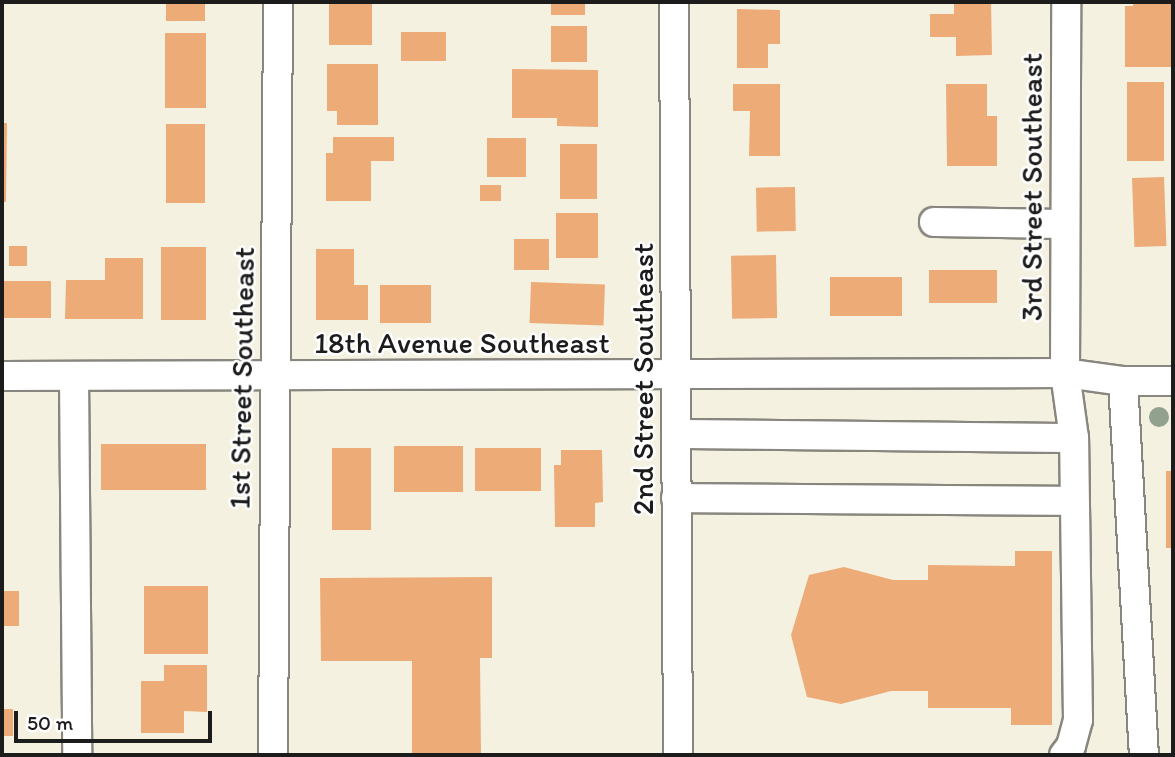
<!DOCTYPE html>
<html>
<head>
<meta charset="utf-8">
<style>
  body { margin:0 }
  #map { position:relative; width:1175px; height:757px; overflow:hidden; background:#f5f1e1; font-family:Itim,sans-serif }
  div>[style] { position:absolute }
  .building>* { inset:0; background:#ecab77; transform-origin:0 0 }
  .roads { filter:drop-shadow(2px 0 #88867e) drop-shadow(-2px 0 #88867e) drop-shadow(0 2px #88867e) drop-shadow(0 -2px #88867e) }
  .minor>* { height:28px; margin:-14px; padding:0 14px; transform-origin:14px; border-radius:14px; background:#fff }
  .trees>* { width:20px; height:20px; margin:-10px; border-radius:50%; background:#91a18e }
  span { translate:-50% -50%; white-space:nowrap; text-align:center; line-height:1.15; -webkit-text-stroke:5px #fff; paint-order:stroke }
  .street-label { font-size:30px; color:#1c1c1c }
  .frame { position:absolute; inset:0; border:4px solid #1c1c1c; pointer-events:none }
  .scale { position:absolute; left:14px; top:711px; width:198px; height:32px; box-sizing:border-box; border:4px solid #1c1c1c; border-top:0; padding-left:9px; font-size:21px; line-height:24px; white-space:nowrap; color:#1c1c1c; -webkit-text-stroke:5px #fff; paint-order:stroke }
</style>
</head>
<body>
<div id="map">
  <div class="building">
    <div style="left:166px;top:2px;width:39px;height:19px"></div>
    <div style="left:329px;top:2px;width:43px;height:43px"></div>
    <div style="left:551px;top:2px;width:34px;height:13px"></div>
    <div style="clip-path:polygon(954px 2px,991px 2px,992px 55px,956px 56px,956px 37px,930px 37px,930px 14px,954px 14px)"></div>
    <div style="clip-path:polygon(1133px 2px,1171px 2px,1171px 67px,1125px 67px,1125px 6px,1133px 6px)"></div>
    <div style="clip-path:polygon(737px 9px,780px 10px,780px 44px,768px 44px,768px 68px,737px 68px)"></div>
    <div style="left:551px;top:26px;width:36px;height:36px"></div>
    <div style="left:401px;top:32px;width:45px;height:29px"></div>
    <div style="left:165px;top:33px;width:41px;height:75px"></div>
    <div style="clip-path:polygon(327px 64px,378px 64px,378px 125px,337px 125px,337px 111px,327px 111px)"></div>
    <div style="clip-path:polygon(512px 69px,598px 70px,598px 127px,557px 126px,557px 118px,512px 118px)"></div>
    <div style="left:1127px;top:82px;width:37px;height:79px"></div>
    <div style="clip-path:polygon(733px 84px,780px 84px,780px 156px,749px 156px,750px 111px,733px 111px)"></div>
    <div style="clip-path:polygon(946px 84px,987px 84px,987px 116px,997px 116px,997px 166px,947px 166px)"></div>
    <div style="clip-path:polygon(2px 123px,7px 123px,6px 202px,2px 202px)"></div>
    <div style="left:166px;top:124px;width:39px;height:79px"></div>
    <div style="clip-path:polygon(333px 137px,394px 137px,394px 161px,371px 161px,371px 201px,326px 201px,326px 153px,333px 153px)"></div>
    <div style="left:487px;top:138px;width:39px;height:39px"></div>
    <div style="left:560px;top:144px;width:37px;height:55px"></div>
    <div style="left:1164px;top:177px;width:69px;height:32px;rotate:88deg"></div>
    <div style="left:480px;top:185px;width:21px;height:16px"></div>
    <div style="left:795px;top:187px;width:44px;height:39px;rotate:89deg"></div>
    <div style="left:556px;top:213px;width:42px;height:45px"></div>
    <div style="left:514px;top:239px;width:35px;height:31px"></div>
    <div style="left:9px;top:246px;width:18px;height:20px"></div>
    <div style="left:161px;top:247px;width:45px;height:73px"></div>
    <div style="clip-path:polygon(316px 249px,354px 249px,354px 285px,368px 285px,368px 320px,316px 320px)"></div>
    <div style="left:776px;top:255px;width:63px;height:45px;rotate:89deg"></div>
    <div style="clip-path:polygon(105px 258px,143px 258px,143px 319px,65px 319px,66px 280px,105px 280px)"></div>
    <div style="left:929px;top:270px;width:68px;height:33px"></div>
    <div style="left:830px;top:277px;width:72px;height:39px"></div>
    <div style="left:2px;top:281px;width:49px;height:37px"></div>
    <div style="left:531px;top:282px;width:74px;height:41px;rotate:2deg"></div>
    <div style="left:380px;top:285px;width:51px;height:38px"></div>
    <div style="left:101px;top:444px;width:105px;height:46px"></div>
    <div style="left:394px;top:446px;width:69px;height:46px"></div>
    <div style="left:332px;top:448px;width:39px;height:82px"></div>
    <div style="left:475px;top:448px;width:66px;height:43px"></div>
    <div style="clip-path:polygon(561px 450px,602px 450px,603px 502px,595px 503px,595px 527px,555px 527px,554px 465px,561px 465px)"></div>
    <div style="left:1166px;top:471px;width:7px;height:77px"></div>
    <div style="clip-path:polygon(1015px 551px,1052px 551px,1052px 725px,1011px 725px,1011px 708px,928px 708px,928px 691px,891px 691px,841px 704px,807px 697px,791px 635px,809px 575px,844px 567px,893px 580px,928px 580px,928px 565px,1015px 566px)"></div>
    <div style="clip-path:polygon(492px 577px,492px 658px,480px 658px,481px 755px,412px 755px,412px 661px,321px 661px,320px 578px)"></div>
    <div style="left:144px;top:586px;width:64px;height:68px"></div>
    <div style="left:2px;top:591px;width:17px;height:35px"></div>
    <div style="clip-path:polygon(164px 665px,207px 665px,207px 712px,184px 711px,184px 733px,141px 733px,141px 681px,164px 681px)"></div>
    <div style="left:2px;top:709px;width:11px;height:27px"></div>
  </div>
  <div class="roads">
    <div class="minor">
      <div style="left:674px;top:2px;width:753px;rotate:89.7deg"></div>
      <div style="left:934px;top:222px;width:131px;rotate:0.9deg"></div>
      <div style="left:2px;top:376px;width:1063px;rotate:-0.16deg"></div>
      <div style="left:1065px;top:373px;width:59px;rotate:7.9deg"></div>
      <div style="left:1123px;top:381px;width:50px"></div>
      <div style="left:74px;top:377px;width:378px;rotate:89.5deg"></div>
      <div style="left:1123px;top:381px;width:375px;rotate:86.8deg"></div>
      <div style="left:676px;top:434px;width:398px;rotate:0.6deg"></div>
      <div style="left:676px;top:498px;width:398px;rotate:0.4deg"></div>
      <div style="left:273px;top:755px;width:753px;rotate:-89.62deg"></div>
      <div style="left:1064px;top:755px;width:11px;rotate:-52deg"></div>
      <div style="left:1071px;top:746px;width:27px;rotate:-75deg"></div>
      <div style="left:1078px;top:720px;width:282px;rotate:-90.8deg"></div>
      <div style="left:1074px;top:438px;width:66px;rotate:-97.9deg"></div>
      <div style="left:1065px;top:373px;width:371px;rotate:-89.8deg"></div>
    </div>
  </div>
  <div class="trees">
    <div style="left:1159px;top:417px"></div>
  </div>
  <div class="street-label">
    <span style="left:1032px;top:187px;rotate:-90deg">3rd Street Southeast</span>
    <span style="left:462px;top:343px">18th Avenue Southeast</span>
    <span style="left:242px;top:378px;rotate:-89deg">1st Street Southeast</span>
    <span style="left:643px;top:379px;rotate:-90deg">2nd Street Southeast</span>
  </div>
  <div class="frame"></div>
  <div class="scale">50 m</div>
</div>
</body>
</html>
